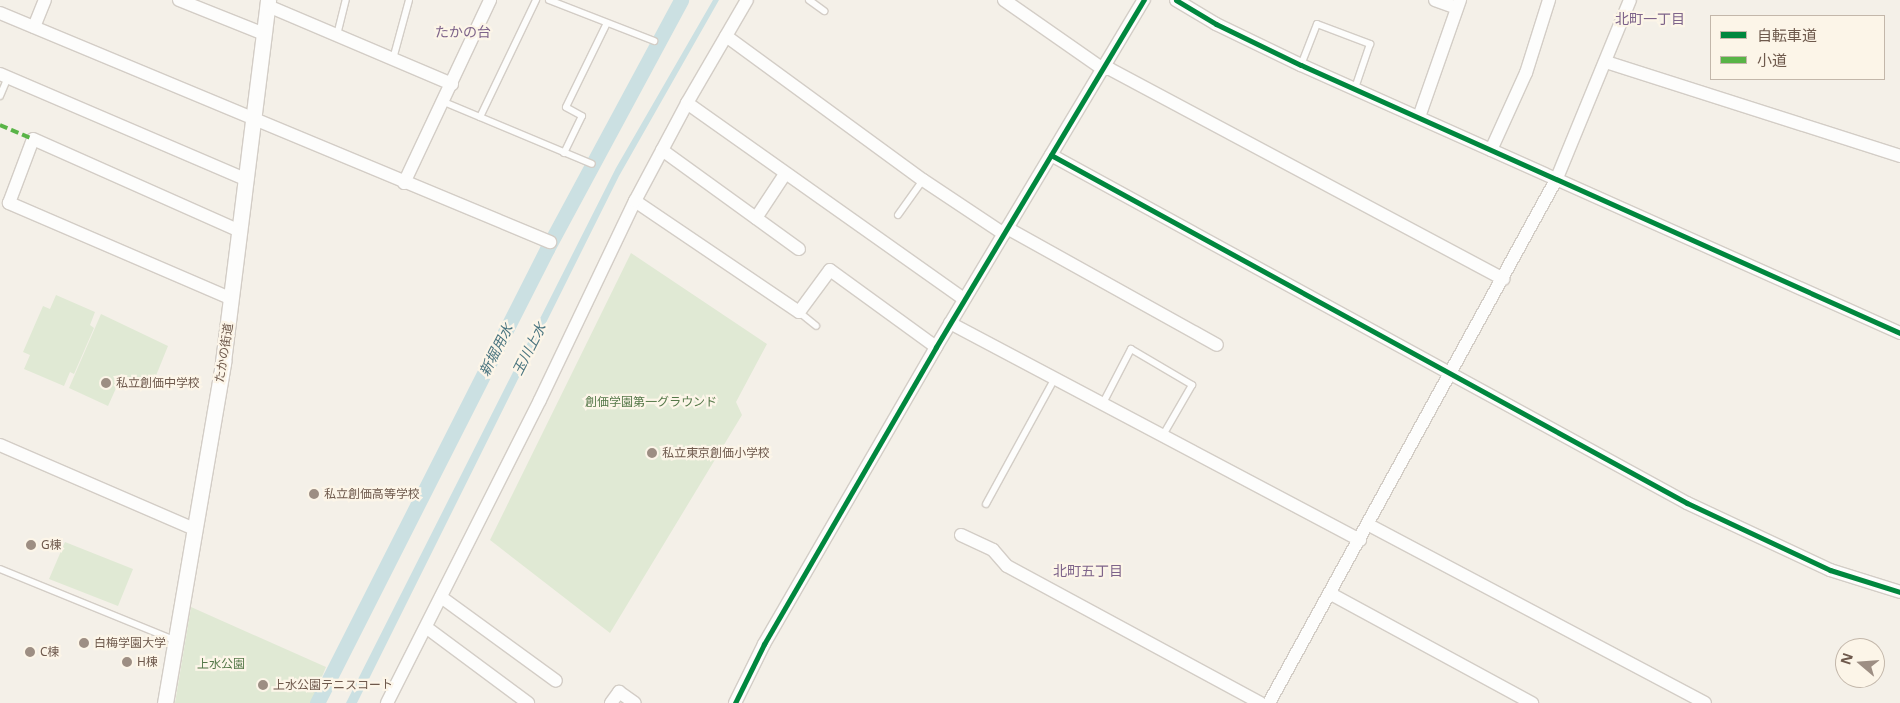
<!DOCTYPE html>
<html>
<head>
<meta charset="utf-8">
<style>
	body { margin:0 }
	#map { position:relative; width:1900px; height:703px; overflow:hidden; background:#f4f0e8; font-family:"Noto Sans","Noto Sans JP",sans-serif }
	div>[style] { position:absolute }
	.green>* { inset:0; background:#e0e9d4 }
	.water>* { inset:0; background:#cbe0e2 }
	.canal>* { height:15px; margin:-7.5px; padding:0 7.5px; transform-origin:7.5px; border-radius:7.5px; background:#cbe0e2 }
	.roads { filter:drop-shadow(1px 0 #d3cdc6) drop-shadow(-1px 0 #d3cdc6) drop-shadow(0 1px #d3cdc6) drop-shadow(0 -1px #d3cdc6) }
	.service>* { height:6px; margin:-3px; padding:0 3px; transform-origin:3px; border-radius:3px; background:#fdfdfc }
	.minor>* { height:12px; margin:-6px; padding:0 6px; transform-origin:6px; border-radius:6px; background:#fdfdfc }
	.tertiary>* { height:15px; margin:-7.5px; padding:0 7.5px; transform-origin:7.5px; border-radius:7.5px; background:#fdfdfc }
	.quiet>* { height:4px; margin-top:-2px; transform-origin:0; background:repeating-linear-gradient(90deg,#59b447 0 8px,transparent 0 12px) }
	.cycleway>* { height:5px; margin:-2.5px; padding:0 2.5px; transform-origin:2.5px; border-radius:2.5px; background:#00873e }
	.dots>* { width:14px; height:14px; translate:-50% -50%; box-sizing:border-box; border:2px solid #fcf5e8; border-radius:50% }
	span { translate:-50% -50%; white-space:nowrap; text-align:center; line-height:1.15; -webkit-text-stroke:4.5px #fcf5e8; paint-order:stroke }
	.street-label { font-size:12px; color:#6e594c }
	.poi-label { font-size:12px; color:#6e594c }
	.left { translate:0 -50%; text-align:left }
	.park-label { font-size:12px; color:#557849 }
	.neighbourhood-label { font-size:14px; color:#7e648a }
	.water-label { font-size:14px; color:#49747f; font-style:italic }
	.legend { position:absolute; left:1710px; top:15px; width:175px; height:65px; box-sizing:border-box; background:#fcf5e8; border:1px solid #c3b7aa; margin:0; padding:6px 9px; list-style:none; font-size:15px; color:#6e594c }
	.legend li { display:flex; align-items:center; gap:10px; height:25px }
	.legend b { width:25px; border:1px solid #c3b7aa }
	.north { position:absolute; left:1835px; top:638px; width:50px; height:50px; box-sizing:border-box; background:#fcf5e8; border:1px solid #c3b7aa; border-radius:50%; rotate:288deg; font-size:14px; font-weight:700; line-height:20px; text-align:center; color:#6e594c }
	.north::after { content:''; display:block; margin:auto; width:18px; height:22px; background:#9d8e83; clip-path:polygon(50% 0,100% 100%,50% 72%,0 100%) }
</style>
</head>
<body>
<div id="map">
	<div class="green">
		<div style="clip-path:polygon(631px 253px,767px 344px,736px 402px,742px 415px,610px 633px,490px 540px)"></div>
		<div style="clip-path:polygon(56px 295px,95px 312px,90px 325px,94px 328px,74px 374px,70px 372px,64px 386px,24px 369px,30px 355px,23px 352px,43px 306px,50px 309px)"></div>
		<div style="clip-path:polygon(101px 314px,168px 346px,151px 388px,122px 375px,108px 406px,69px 388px)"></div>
		<div style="clip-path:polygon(65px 542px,133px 569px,118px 606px,49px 579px)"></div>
		<div style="clip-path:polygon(191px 607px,326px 667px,311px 703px,175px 703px)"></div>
	</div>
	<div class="water">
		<div style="clip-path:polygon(713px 0,719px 0,619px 176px,357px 703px,346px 703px,616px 168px)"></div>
	</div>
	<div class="canal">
		<div style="left:317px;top:703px;width:509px;rotate:-63.13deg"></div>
		<div style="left:547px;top:249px;width:283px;rotate:-61.7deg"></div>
	</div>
	<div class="roads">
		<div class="service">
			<div style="left:549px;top:0;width:113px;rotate:21.3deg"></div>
			<div style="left:809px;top:0;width:19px;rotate:36deg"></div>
			<div style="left:337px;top:35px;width:36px;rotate:-76deg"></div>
			<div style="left:393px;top:59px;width:61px;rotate:-74.8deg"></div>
			<div style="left:1301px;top:65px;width:44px;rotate:-68.7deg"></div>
			<div style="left:1317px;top:24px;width:57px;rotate:20.7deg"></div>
			<div style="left:1370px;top:44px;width:46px;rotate:108.8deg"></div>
			<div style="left:0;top:96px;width:21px;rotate:-67deg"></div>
			<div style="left:444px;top:102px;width:160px;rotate:22.7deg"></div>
			<div style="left:480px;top:117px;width:130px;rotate:-64.4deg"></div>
			<div style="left:564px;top:153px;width:41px;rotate:-64.1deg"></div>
			<div style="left:582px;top:116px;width:18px;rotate:-151deg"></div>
			<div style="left:566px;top:107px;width:93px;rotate:-64deg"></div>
			<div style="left:898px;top:215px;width:43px;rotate:-54.5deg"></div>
			<div style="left:799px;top:312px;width:22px;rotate:39deg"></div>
			<div style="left:1103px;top:403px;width:61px;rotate:-62.6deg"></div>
			<div style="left:1131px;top:349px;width:71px;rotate:30.5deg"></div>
			<div style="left:1192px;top:385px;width:58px;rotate:120.1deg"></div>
			<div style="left:986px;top:504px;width:144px;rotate:-61.3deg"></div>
			<div style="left:0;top:569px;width:188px;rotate:22.2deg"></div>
		</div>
		<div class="minor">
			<div style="left:179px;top:0;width:92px;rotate:21.8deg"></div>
			<div style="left:1004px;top:0;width:121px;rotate:34.9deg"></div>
			<div style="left:1103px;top:69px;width:7px"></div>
			<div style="left:1110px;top:69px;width:446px;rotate:28.1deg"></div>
			<div style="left:1176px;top:0;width:47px;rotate:31deg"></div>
			<div style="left:1216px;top:24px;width:94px;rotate:25.8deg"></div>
			<div style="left:1301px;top:65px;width:656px;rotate:24.1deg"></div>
			<div style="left:1435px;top:0;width:23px;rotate:20deg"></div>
			<div style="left:268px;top:6px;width:200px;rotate:23deg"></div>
			<div style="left:0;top:13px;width:596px;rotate:22.61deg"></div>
			<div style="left:34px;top:27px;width:29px;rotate:-68deg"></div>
			<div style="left:726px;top:36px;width:244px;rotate:36.2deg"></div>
			<div style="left:923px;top:180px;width:97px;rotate:33.7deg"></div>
			<div style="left:1606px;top:62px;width:309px;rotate:17.7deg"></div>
			<div style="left:0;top:74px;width:269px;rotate:23.2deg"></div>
			<div style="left:687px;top:103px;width:339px;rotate:35.3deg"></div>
			<div style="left:1419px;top:117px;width:124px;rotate:-70.7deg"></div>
			<div style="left:662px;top:150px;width:169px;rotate:35.9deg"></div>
			<div style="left:1491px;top:150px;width:85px;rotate:-65.6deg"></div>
			<div style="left:1526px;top:73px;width:77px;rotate:-72.5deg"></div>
			<div style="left:1051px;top:155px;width:725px;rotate:28.69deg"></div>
			<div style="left:1687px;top:503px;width:158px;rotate:25.1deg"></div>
			<div style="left:1830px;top:570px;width:73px;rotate:17.4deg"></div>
			<div style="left:404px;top:183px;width:202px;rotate:-64.8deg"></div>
			<div style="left:635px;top:201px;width:198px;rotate:34.1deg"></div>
			<div style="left:799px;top:312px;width:52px;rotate:-53.6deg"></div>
			<div style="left:830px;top:270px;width:131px;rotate:36deg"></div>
			<div style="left:756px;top:218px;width:53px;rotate:-56.6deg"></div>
			<div style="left:1007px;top:228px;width:240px;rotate:29.1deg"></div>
			<div style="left:232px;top:299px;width:243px;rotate:-156.7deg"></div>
			<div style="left:9px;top:203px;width:68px;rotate:-69.4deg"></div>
			<div style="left:33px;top:139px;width:227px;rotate:24deg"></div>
			<div style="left:950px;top:323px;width:464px;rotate:27.9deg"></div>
			<div style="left:0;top:445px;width:211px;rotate:23.4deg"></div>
			<div style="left:1369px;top:525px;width:380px;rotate:27.9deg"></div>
			<div style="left:961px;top:535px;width:35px;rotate:25deg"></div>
			<div style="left:993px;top:550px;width:21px;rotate:49deg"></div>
			<div style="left:1007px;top:566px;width:288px;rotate:28.4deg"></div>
			<div style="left:1331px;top:594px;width:229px;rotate:28.5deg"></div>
			<div style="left:441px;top:597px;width:142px;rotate:36.1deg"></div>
			<div style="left:427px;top:628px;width:126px;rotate:36.6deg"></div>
			<div style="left:387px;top:703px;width:339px;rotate:-63.2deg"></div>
			<div style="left:540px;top:400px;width:221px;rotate:-64.5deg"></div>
			<div style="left:635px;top:201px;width:111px;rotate:-62deg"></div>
			<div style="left:687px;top:103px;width:119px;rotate:-59.8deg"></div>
			<div style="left:611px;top:703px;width:14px;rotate:-54deg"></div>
			<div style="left:619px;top:692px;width:19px;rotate:35deg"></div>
			<div style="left:735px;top:703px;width:66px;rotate:-63.8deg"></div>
			<div style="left:764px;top:644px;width:343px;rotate:-59.9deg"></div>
			<div style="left:936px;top:347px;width:405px;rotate:-59.1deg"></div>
			<div style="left:1269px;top:703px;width:599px;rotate:-61.25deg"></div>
			<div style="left:1557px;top:178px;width:192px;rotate:-67.7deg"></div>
		</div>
		<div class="tertiary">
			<div style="left:165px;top:703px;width:346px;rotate:-80.3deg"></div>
			<div style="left:223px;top:362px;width:365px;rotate:-82.9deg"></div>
		</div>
	</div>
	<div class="quiet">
		<div style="left:0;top:125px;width:36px;rotate:23deg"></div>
	</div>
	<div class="cycleway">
		<div style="left:1176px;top:0;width:47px;rotate:31deg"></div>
		<div style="left:1216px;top:24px;width:94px;rotate:25.8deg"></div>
		<div style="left:1301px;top:65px;width:656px;rotate:24.1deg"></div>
		<div style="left:1051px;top:155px;width:725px;rotate:28.69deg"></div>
		<div style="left:1687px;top:503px;width:158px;rotate:25.1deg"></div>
		<div style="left:1830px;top:570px;width:73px;rotate:17.4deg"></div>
		<div style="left:735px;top:703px;width:66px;rotate:-63.8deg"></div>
		<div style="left:764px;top:644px;width:343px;rotate:-59.9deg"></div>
		<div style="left:936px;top:347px;width:405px;rotate:-59.1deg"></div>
	</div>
	<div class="dots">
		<div style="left:106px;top:383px;background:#9d8e83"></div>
		<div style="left:652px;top:453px;background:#9d8e83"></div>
		<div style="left:314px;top:494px;background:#9d8e83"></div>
		<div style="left:31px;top:545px;background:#9d8e83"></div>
		<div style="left:84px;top:643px;background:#9d8e83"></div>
		<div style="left:30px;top:652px;background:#9d8e83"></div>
		<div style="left:127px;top:662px;background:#9d8e83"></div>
		<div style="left:263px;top:685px;background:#9d8e83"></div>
	</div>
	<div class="street-label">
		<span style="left:224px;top:353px;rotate:-81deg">たかの街道</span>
	</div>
	<div class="poi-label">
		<span class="left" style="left:116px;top:383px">私立創価中学校</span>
		<span class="left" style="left:662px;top:453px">私立東京創価小学校</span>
		<span class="left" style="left:324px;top:494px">私立創価高等学校</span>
		<span class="left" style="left:41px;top:545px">G棟</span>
		<span class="left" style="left:94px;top:643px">白梅学園大学</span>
		<span class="left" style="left:40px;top:652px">C棟</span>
		<span class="left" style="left:137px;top:662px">H棟</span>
		<span class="left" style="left:273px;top:685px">上水公園テニスコート</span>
	</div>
	<div class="park-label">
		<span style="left:651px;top:402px">創価学園第一グラウンド</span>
		<span style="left:221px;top:664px">上水公園</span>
	</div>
	<div class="neighbourhood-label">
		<span style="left:1650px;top:19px">北町一丁目</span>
		<span style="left:463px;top:32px">たかの台</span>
		<span style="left:1088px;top:571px">北町五丁目</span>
	</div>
	<div class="water-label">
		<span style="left:529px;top:349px;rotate:-63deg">玉川上水</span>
		<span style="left:496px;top:350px;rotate:-63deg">新堀用水</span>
	</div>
	<ul class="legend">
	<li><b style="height:6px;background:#00873e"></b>自転車道</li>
	<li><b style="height:6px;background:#59b447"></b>小道</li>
	</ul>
	<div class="north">N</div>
</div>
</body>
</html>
